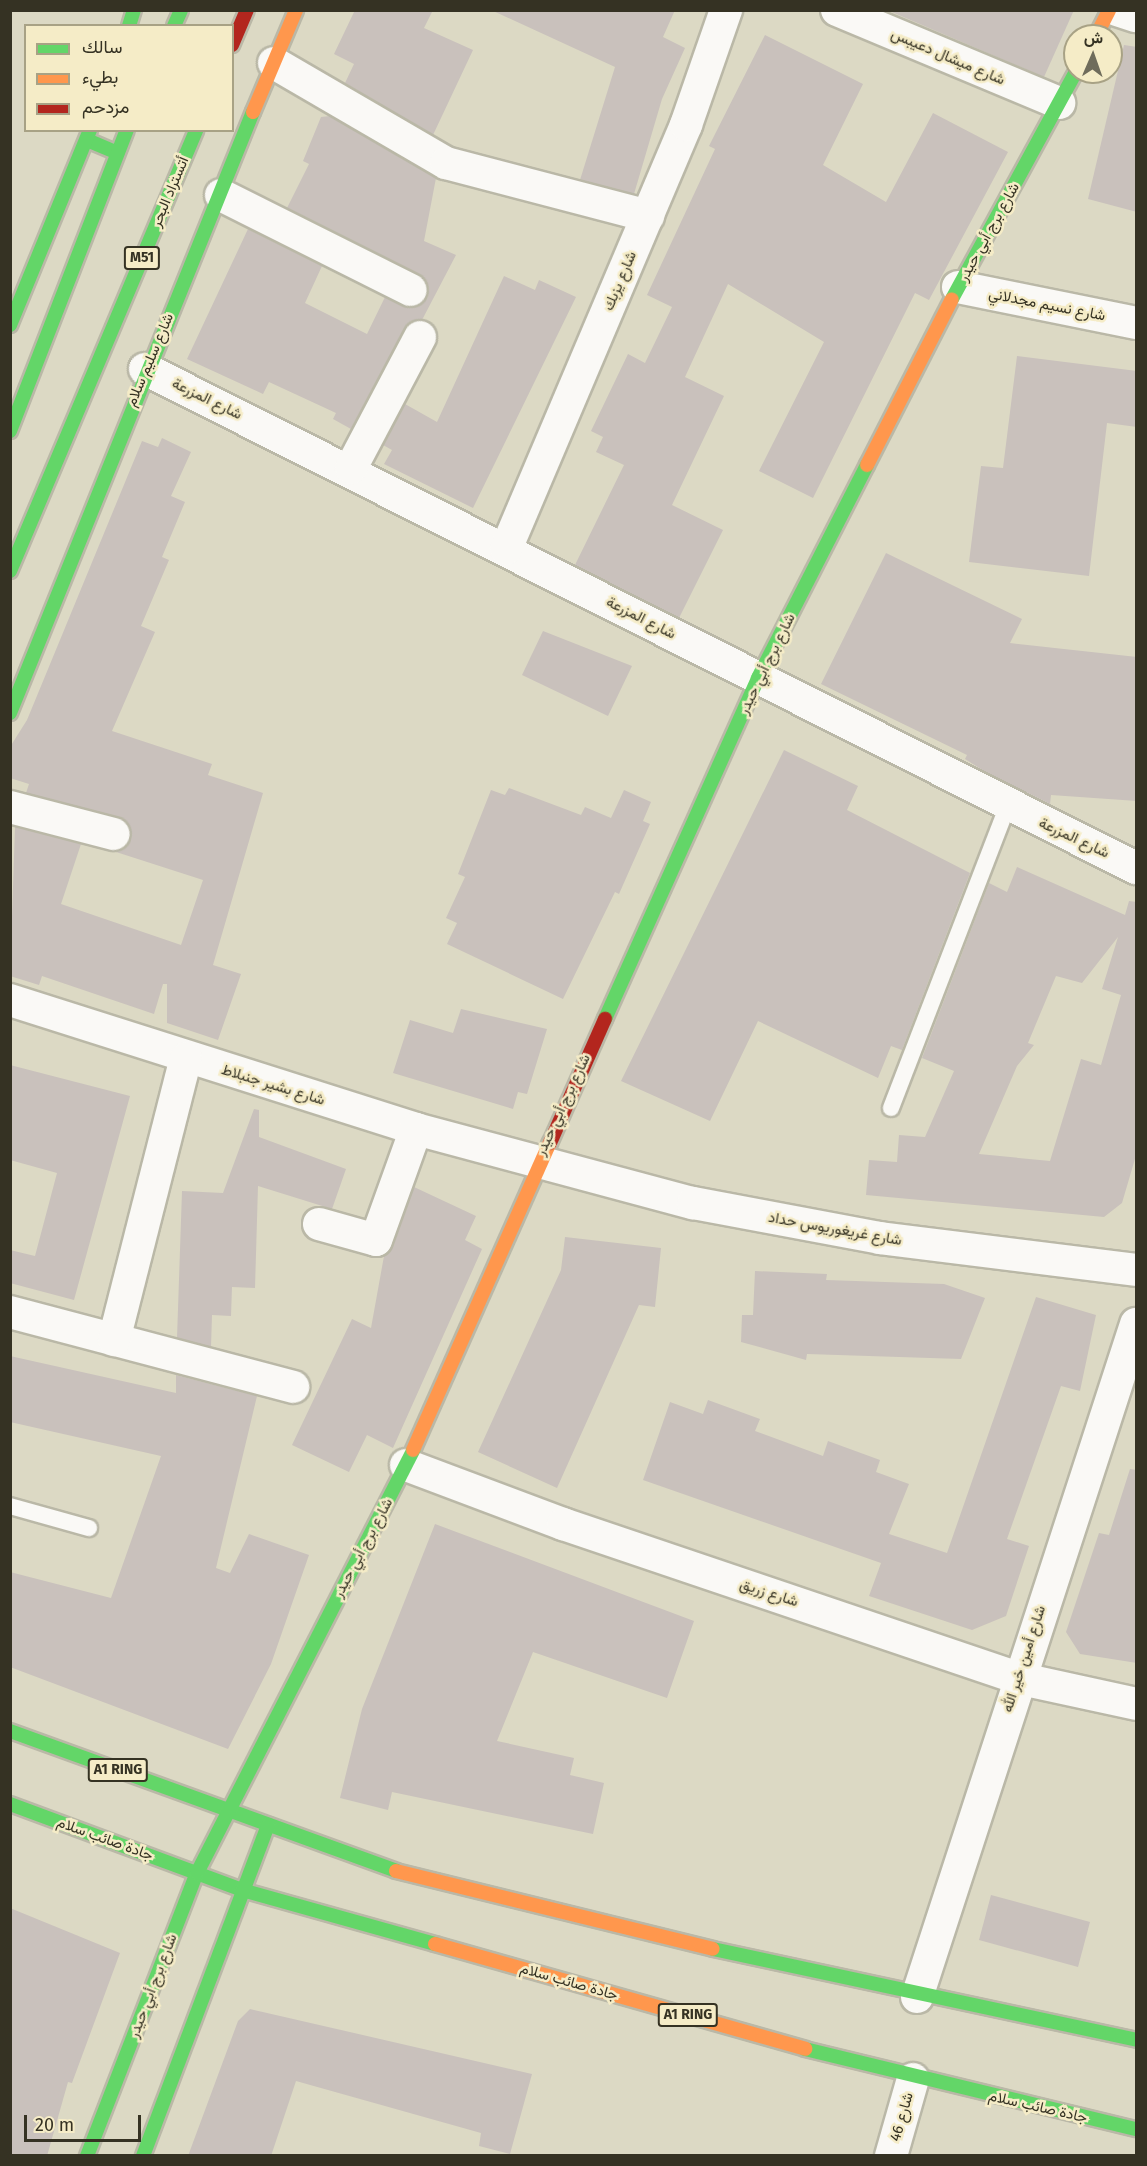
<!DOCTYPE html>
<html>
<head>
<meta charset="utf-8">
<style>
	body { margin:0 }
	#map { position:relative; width:1147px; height:2166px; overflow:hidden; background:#dcd9c4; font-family:"Fira Sans",Vazirmatn,sans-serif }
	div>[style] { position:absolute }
	.building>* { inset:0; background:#c9c1bc }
	.roads { filter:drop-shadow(2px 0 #bab8a7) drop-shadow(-2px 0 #bab8a7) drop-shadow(0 2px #bab8a7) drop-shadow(0 -2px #bab8a7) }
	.lane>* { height:16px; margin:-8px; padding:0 8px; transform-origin:8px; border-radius:8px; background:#faf9f6 }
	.street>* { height:32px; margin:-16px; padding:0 16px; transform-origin:16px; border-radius:16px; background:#faf9f6 }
	.fast>* { height:14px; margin:-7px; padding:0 7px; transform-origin:7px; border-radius:7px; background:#63d668 }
	.slow>* { height:14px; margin:-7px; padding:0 7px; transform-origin:7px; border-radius:7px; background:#ff974d }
	.jam>* { height:14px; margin:-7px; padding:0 7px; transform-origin:7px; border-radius:7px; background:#b3261e }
	span { translate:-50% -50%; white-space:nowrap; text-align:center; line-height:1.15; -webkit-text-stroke:5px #f5ecc7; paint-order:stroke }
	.shield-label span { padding:2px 4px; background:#f5ecc7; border:2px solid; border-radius:4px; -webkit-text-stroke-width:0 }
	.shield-label { font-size:14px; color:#353223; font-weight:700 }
	.street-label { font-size:15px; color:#353223 }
	.frame { position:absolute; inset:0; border:12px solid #353223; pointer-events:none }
	.legend { position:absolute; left:24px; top:24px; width:210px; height:108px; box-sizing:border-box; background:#f5ecc7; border:2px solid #a8a285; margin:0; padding:8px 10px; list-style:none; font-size:18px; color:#353223 }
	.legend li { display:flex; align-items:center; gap:12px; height:30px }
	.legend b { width:30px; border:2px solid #a8a285 }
	.north { position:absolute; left:1063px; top:24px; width:60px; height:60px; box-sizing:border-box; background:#f5ecc7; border:2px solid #a8a285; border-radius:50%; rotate:2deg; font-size:16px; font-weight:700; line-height:24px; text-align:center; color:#353223 }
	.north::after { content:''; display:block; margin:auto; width:21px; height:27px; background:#6f6c5b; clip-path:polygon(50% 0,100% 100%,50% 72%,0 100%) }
	.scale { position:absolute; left:24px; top:2115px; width:117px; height:27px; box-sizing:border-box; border:3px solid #353223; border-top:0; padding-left:8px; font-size:18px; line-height:21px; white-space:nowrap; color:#353223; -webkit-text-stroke:4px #f5ecc7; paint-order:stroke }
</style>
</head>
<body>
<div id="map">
	<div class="building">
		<div style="clip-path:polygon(355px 10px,433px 10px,424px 28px,473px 50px,433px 135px,345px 83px,354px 64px,334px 54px)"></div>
		<div style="clip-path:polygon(491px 10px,675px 10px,663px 37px,685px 48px,662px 99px,634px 194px,580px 180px,615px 67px)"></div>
		<div style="clip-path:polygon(887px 10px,1074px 10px,1044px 77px)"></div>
		<div style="clip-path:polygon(765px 35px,863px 84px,823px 165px,886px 202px,933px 113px,1008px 152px,929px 300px,915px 293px,813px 498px,759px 471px,824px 342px,728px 284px,685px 377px,724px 396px,672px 505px,723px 530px,679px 618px,575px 565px,624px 465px,596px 452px,603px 437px,591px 431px,628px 354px,645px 363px,672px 307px,647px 295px,715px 149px,709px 146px)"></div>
		<div style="clip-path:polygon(1124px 45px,1137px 47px,1137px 212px,1088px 199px)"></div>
		<div style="clip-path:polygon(330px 116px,436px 178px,424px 241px,456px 255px,422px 320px,404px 329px,351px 429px,333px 419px,336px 413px,269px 382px,263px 394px,187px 359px,248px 229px,322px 266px,305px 303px,367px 334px,385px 297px,411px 308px,427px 299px,429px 288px,419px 274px,287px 208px,309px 164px,303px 161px,321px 117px)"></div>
		<div style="clip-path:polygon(504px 276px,535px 290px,539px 280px,576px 297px,473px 508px,384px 464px,392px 450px,383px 445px,405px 404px,437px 422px)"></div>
		<div style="clip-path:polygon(1017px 356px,1137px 371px,1137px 427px,1107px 423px,1089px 576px,969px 562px,981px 466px,1003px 468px)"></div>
		<div style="clip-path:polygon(162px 438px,191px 452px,171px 496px,185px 502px,162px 557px,169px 560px,141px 626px,155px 632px,112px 731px,212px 764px,208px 775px,263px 793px,213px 965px,241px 974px,218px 1040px,167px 1023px,167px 984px,163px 984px,154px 1014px,42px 976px,39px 985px,10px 976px,15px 827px,81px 844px,61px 904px,181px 945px,203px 880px,113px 851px,126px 847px,131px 838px,131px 829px,119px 817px,26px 793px,29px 784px,10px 778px,10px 747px,27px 720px,142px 441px,158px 447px)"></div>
		<div style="clip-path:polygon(886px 553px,1022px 619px,1010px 643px,1137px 657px,1137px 801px,1051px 795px,1050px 804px,984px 771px,965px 759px,967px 755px,821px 684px)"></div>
		<div style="clip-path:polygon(543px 631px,632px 666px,608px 716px,522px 675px)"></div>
		<div style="clip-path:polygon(784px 750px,858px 786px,847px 810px,970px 873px,902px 1050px,891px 1046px,878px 1078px,758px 1021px,710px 1121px,621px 1081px)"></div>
		<div style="clip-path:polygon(509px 788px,581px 815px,585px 807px,611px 818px,624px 790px,651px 802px,643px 821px,650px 824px,619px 894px,615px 892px,563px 999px,447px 944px,457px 923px,446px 918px,465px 877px,458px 874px,491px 790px,505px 795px)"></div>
		<div style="clip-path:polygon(evenodd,1017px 867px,1125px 915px,1129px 901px,1137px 902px,1137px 1152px,1122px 1203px,1104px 1217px,866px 1195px,869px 1160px,897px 1162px,899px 1135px,925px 1137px,954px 1071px,922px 1058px,989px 883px,1007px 892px,1017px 867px,1118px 937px,1102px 989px,1121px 995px,1101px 1065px,1081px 1059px,1050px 1161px,979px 1154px,1017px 1066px,1034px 1045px,1028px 1043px,1056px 976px,1082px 983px,1118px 937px)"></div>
		<div style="clip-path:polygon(461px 1009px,547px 1029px,527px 1094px,518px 1092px,513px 1109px,393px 1073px,410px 1020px,453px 1033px)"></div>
		<div style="clip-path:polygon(10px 1065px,130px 1096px,74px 1300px,10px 1283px,10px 1250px,35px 1256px,57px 1173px,10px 1160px)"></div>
		<div style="clip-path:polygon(254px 1109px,259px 1110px,259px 1137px,346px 1169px,332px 1209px,258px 1186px,255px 1288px,232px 1287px,231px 1316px,212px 1315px,211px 1347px,177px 1338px,182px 1191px,223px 1193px)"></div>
		<div style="clip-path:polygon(414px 1187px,476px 1216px,465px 1240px,482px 1249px,393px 1448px,367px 1435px,349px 1472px,292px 1445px,352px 1319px,371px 1328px,384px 1256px,393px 1246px)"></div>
		<div style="clip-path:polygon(565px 1237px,661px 1248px,655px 1307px,639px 1305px,557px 1488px,478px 1452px,561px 1270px)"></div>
		<div style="clip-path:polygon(755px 1271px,827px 1274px,826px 1280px,944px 1284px,985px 1298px,961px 1359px,807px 1354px,806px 1360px,741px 1342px,742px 1315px,753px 1315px)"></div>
		<div style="clip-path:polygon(1036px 1297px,1096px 1315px,1080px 1391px,1061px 1386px,1007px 1539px,1029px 1546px,1006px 1616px,972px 1630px,869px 1596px,881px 1563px,643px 1480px,670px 1402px,703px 1414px,708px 1400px,760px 1419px,755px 1431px,823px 1456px,828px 1441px,880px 1460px,876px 1472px,909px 1484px,889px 1534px,947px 1553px)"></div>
		<div style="clip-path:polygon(10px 1356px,176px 1393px,176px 1375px,257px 1396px,216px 1568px,230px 1573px,249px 1534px,309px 1555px,271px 1664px,228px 1749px,10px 1667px,10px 1572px,111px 1598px,161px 1456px,10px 1422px)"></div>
		<div style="clip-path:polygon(1130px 1469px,1137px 1470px,1137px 1663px,1080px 1654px,1066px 1632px,1099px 1533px,1109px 1535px)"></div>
		<div style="clip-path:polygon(435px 1524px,694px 1621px,667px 1698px,533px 1652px,497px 1741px,574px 1758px,570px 1775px,604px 1783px,593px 1834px,392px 1792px,388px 1810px,340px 1798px,362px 1709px)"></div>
		<div style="clip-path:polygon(991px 1895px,1090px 1922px,1078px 1967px,979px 1940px)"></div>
		<div style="clip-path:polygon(10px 1908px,120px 1953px,72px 2083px,68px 2082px,47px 2156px,10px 2156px)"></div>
		<div style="clip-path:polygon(250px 2009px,532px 2074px,510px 2154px,479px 2146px,481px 2133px,296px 2081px,271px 2156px,188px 2156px,238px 2021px)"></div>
	</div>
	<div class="roads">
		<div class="lane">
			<div style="left:891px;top:1108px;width:323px;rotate:-68.9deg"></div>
			<div style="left:10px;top:1506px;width:82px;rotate:15.6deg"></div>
		</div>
		<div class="street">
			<div style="left:837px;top:10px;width:241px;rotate:22.7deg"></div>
			<div style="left:1117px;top:10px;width:20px;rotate:18deg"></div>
			<div style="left:274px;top:63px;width:199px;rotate:30.2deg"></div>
			<div style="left:446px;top:163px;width:209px;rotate:14.7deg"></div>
			<div style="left:221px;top:195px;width:212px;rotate:26.6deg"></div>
			<div style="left:958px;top:287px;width:182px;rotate:11.4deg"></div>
			<div style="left:145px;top:369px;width:1110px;rotate:26.73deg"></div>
			<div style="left:351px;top:468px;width:148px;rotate:-62.2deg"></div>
			<div style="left:506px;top:549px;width:461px;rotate:-67deg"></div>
			<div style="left:686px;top:125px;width:122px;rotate:-70.8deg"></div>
			<div style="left:10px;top:807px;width:107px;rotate:14.6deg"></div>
			<div style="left:10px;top:1000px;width:426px;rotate:17.6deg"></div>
			<div style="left:416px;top:1129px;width:287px;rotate:15deg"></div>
			<div style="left:693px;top:1203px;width:190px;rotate:10.6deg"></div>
			<div style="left:880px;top:1238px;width:258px;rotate:7.1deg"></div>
			<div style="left:319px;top:1224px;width:59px;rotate:15.7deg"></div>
			<div style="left:376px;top:1240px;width:118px;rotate:-70.2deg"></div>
			<div style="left:10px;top:1312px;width:293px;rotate:14.8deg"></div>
			<div style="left:114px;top:1340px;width:291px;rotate:-75.7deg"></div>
			<div style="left:406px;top:1465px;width:168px;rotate:20.6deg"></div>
			<div style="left:563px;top:1524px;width:479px;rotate:18.7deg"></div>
			<div style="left:1017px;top:1678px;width:122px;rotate:12.3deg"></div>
			<div style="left:917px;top:1997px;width:708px;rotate:-71.97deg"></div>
			<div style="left:891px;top:2156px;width:80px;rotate:-74.1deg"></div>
		</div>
		<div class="fast">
			<div style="left:129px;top:26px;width:17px;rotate:-73deg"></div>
			<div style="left:174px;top:26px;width:17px;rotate:-66deg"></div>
			<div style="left:87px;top:140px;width:33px;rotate:23deg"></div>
			<div style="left:952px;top:299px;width:259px;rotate:-61.4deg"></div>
			<div style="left:10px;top:325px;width:211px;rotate:-67.7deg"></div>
			<div style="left:10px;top:431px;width:323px;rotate:-68.8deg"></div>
			<div style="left:10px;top:571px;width:479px;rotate:-67.1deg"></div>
			<div style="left:10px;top:713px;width:648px;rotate:-67.99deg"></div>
			<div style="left:605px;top:1019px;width:374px;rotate:-65.8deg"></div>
			<div style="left:758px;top:678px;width:239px;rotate:-62.9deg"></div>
			<div style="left:10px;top:1731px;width:411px;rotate:19.9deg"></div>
			<div style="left:10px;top:1804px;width:247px;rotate:20.3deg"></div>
			<div style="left:242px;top:1890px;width:200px;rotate:15.6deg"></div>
			<div style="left:713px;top:1949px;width:433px;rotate:12.1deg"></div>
			<div style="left:805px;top:2049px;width:341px;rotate:13.6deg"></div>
			<div style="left:87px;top:2156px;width:304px;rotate:-68.8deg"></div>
			<div style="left:197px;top:1873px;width:475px;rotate:-62.9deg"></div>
			<div style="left:143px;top:2156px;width:354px;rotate:-69.3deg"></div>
		</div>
		<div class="slow">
			<div style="left:1096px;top:36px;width:29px;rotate:-63deg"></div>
			<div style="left:253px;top:112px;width:111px;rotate:-67.1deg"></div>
			<div style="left:867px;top:465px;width:186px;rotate:-62.9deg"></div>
			<div style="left:413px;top:1450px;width:336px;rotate:-66deg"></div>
			<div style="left:396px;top:1871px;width:326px;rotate:13.8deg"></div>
			<div style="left:435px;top:1944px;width:385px;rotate:15.8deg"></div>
		</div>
		<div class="jam">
			<div style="left:232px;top:45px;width:38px;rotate:-67deg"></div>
			<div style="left:550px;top:1143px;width:136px;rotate:-66.1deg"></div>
		</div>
	</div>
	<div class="shield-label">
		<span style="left:142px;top:258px">M51</span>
		<span style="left:118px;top:1770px">A1 RING</span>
		<span style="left:688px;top:2015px">A1 RING</span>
	</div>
	<div class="street-label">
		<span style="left:948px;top:57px;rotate:23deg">شارع ميشال دعيبس</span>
		<span style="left:170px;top:192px;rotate:-67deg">أتستراد البحر</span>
		<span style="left:989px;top:232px;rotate:-61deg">شارع برج أبي حيدر</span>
		<span style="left:620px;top:281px;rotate:-67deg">شارع يزبك</span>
		<span style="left:1047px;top:305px;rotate:11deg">شارع نسيم مجدلاني</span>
		<span style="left:150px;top:360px;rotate:-67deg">شارع سليم سلام</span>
		<span style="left:207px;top:399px;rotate:26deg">شارع المزرعة</span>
		<span style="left:641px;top:618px;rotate:27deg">شارع المزرعة</span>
		<span style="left:767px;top:664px;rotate:-64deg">شارع برج أبي حيدر</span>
		<span style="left:1074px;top:838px;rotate:25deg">شارع المزرعة</span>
		<span style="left:273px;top:1085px;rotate:17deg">شارع بشير جنبلاط</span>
		<span style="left:563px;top:1105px;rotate:-65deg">شارع برج أبي حيدر</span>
		<span style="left:835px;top:1229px;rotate:10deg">شارع غريغوريوس حداد</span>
		<span style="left:363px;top:1548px;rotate:-62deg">شارع برج أبي حيدر</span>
		<span style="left:769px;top:1593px;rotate:18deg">شارع زريق</span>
		<span style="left:1024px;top:1659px;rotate:-72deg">شارع أمين خير الله</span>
		<span style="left:105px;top:1839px;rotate:20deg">جادة صائب سلام</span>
		<span style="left:569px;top:1982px;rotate:16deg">جادة صائب سلام</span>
		<span style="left:153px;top:1986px;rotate:-69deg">شارع برج أبي حيدر</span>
		<span style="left:1038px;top:2107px;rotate:13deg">جادة صائب سلام</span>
		<span style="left:902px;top:2117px;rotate:-74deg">شارع 46</span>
	</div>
	<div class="frame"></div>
	<ul class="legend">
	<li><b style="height:8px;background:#63d668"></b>سالك</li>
	<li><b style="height:8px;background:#ff974d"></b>بطيء</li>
	<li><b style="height:8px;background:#b3261e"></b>مزدحم</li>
	</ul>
	<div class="north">ش</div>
	<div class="scale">20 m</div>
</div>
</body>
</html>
